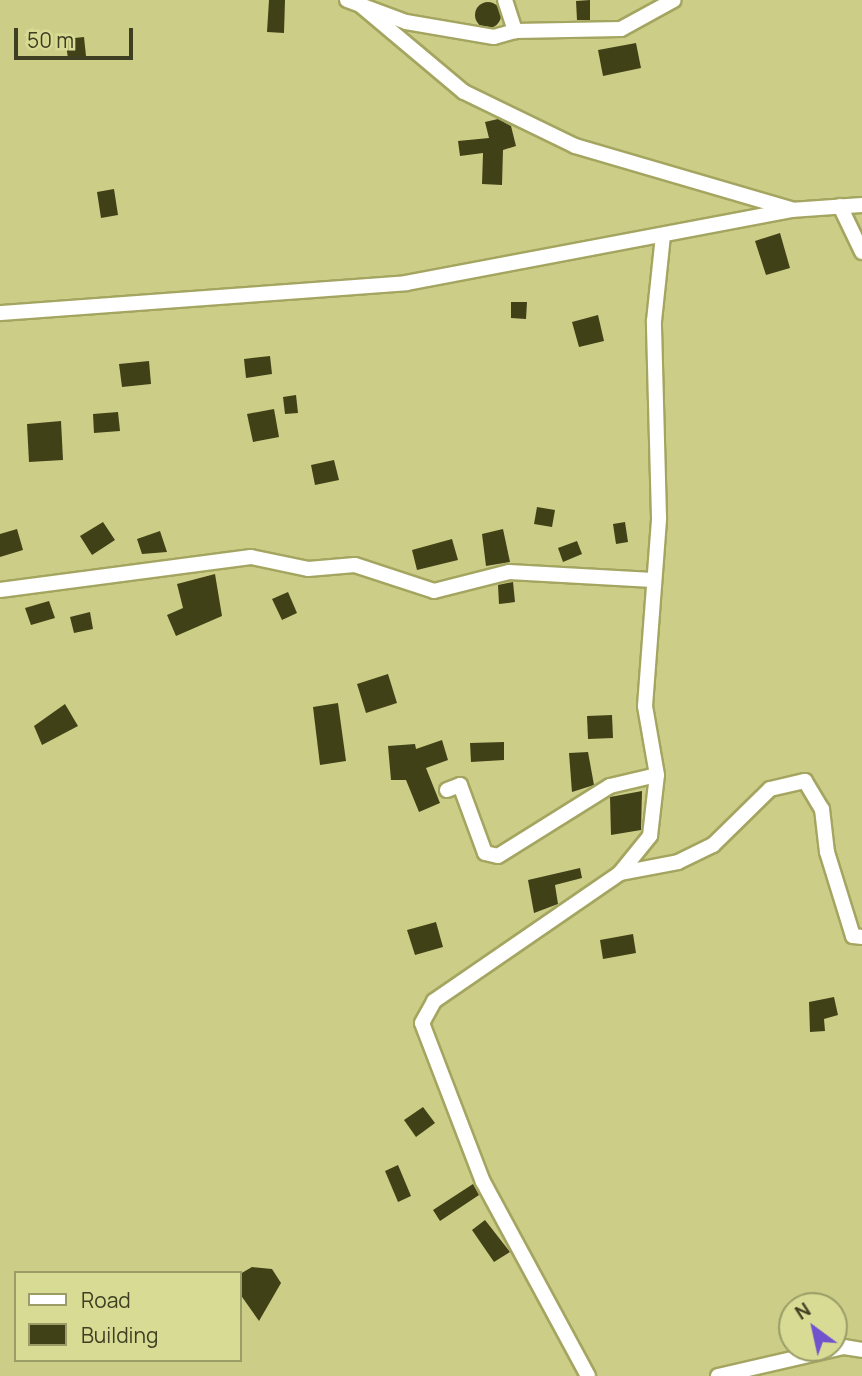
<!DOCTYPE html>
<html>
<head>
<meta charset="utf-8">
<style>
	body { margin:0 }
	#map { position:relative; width:862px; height:1376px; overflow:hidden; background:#ccce88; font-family:Manrope,sans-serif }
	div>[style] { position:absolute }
	.building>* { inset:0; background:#414118 }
	.round { border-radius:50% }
	.roads { filter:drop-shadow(2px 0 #a4a560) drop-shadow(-2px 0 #a4a560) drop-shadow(0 2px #a4a560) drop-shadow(0 -2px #a4a560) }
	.street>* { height:14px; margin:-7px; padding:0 7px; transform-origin:7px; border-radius:7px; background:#fff }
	span { translate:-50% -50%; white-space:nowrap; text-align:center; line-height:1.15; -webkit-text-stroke:7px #d8db94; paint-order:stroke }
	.legend { position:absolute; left:14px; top:1271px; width:228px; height:91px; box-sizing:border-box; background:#d8db94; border:2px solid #9a9d66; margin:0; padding:9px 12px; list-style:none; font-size:21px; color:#3e3f22 }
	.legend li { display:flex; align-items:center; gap:14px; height:35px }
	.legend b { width:35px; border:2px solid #9a9d66 }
	.north { position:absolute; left:778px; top:1292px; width:70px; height:70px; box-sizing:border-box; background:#d8db94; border:2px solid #9a9d66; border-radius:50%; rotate:327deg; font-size:19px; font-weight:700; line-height:28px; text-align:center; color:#3e3f22 }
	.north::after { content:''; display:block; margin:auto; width:24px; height:32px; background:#6f52cc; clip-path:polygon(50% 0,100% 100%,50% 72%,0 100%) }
	.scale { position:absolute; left:14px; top:28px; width:119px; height:32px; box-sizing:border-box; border:4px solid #3e3f22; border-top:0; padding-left:9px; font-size:21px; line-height:24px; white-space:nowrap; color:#3e3f22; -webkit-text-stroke:5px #d8db94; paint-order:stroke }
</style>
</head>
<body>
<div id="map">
	<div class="building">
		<div style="clip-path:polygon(269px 0,285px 0,284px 33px,267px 32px)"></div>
		<div style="clip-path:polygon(590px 0,590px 20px,577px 20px,576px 1px)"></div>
		<div class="round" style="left:475px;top:2px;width:26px;height:26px"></div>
		<div style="clip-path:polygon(84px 37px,86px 56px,68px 58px,65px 39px)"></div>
		<div style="clip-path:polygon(636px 43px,641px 68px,603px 76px,598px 50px)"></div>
		<div style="clip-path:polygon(498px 119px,511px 126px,516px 146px,503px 150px,502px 185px,482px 184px,483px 153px,460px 156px,458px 141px,489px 138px,485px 122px)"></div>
		<div style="clip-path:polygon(114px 189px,118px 215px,101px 218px,97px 192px)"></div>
		<div style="clip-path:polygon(780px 233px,790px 268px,766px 275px,755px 241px)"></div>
		<div style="clip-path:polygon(511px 302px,527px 302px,526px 319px,511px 318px)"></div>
		<div style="clip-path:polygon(598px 315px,604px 341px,579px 347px,572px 322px)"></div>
		<div style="clip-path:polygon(270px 356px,272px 374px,246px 378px,244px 359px)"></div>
		<div style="clip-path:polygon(149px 361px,151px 384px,122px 387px,119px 364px)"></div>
		<div style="clip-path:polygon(296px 395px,298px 413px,285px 414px,283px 397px)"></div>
		<div style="clip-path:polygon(274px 409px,279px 437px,253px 442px,247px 414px)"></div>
		<div style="clip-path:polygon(118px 412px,120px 431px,94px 433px,93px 414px)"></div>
		<div style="clip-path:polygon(61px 421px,63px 460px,29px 462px,27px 424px)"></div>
		<div style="clip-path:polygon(334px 460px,339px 480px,315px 485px,311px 465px)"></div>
		<div style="clip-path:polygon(537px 507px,555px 510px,552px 527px,534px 524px)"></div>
		<div style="clip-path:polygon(103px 522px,115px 540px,92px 555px,80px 536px)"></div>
		<div style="clip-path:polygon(625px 522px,628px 542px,616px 544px,613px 524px)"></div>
		<div style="clip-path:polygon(17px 529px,23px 550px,0 557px,0 534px)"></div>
		<div style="clip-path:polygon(503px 529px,510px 562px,486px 566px,482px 534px)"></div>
		<div style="clip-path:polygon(160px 531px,167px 552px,142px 554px,137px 539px)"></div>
		<div style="clip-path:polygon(452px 539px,458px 560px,417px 570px,412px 550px)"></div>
		<div style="clip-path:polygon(577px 541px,582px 554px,563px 562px,558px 548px)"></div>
		<div style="clip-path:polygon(215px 574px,222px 616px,176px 636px,167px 615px,183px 608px,177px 584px)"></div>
		<div style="clip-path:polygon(513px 582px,515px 602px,499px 604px,498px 585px)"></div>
		<div style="clip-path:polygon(288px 592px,297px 613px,282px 620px,272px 599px)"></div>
		<div style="clip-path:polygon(49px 601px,55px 618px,31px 625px,25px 608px)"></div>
		<div style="clip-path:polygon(90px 612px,93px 629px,74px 633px,70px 617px)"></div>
		<div style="clip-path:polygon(388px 674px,397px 703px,366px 713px,357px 684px)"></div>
		<div style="clip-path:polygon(338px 703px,346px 761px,320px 765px,313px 707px)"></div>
		<div style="clip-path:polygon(65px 704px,78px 726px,42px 745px,34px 726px)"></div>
		<div style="clip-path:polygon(612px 715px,613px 738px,588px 739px,587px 716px)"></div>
		<div style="clip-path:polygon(442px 740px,448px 760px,426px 768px,440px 803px,419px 812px,406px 780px,391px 780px,388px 746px,415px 744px,416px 749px)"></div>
		<div style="clip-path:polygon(504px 742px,504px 760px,471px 762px,470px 743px)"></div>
		<div style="clip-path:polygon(588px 752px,594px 785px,572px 792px,569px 753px)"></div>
		<div style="clip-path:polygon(642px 791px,641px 830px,611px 835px,610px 797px)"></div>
		<div style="clip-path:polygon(580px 868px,582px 878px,555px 885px,558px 904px,534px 913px,528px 880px)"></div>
		<div style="clip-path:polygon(436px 922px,443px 947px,415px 955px,407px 930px)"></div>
		<div style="clip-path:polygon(633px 934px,636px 953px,603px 959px,600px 940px)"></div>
		<div style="clip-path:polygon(834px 997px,838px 1015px,824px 1019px,825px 1031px,810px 1032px,809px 1002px)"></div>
		<div style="clip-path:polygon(423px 1107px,435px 1123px,416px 1137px,404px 1120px)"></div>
		<div style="clip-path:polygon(398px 1165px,411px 1196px,398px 1202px,385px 1171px)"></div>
		<div style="clip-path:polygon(473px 1184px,479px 1195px,440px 1221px,433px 1210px)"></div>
		<div style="clip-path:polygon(485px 1220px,510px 1252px,494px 1262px,472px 1230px)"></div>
		<div style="clip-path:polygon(252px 1267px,272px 1269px,281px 1283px,259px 1321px,240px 1294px,240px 1274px)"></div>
	</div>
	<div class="roads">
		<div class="street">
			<div style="left:347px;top:0;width:63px;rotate:20.4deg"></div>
			<div style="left:406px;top:22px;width:89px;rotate:9.7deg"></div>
			<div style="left:494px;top:37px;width:22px;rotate:-16deg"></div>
			<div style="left:515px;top:31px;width:106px;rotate:-1.1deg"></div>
			<div style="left:621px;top:29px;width:60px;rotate:-28.7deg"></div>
			<div style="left:505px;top:0;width:33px;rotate:72deg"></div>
			<div style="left:359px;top:4px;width:137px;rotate:40deg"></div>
			<div style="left:464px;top:92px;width:123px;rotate:25.9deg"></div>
			<div style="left:575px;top:146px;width:224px;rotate:16.3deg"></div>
			<div style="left:840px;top:206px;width:51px;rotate:64.4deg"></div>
			<div style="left:0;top:313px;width:407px;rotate:-4.2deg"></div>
			<div style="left:406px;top:283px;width:392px;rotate:-10.7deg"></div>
			<div style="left:791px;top:210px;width:71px;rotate:-4deg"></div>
			<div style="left:0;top:590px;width:253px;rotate:-7.5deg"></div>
			<div style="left:251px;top:557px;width:58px;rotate:11.9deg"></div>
			<div style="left:308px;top:569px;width:47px;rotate:-4.9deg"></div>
			<div style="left:355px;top:565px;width:83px;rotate:18.2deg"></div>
			<div style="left:434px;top:591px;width:77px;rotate:-14.2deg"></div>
			<div style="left:509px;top:572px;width:144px;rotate:3.2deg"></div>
			<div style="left:447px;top:790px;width:14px;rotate:-21deg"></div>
			<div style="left:460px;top:785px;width:72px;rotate:69.8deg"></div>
			<div style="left:485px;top:853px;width:13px;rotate:13deg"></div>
			<div style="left:498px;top:856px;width:132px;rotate:-32deg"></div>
			<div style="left:610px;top:786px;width:48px;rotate:-13.2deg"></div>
			<div style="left:621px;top:873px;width:58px;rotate:-10.9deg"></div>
			<div style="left:678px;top:862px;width:39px;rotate:-26deg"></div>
			<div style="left:713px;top:845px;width:80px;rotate:-44.5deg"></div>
			<div style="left:770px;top:789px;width:36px;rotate:-13deg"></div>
			<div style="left:805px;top:781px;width:33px;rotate:59deg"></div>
			<div style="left:822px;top:809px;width:43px;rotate:83.4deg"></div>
			<div style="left:827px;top:852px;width:88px;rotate:72.8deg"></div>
			<div style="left:853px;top:936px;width:9px;rotate:6deg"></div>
			<div style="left:588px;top:1376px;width:221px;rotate:-118.4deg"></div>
			<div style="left:483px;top:1182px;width:170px;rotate:-111deg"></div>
			<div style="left:422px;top:1023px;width:25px;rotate:-61deg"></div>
			<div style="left:434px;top:1001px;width:226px;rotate:-34.5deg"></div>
			<div style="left:620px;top:873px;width:48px;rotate:-51deg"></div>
			<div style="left:650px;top:836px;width:61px;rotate:-83.5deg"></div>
			<div style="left:657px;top:775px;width:70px;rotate:-99.9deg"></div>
			<div style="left:645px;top:706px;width:189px;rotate:-85.7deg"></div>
			<div style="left:659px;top:518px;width:197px;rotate:-91.5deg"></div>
			<div style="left:654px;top:321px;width:85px;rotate:-84deg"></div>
			<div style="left:718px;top:1376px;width:129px;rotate:-13deg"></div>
			<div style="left:844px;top:1347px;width:18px;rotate:9deg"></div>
		</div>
	</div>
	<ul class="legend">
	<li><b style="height:9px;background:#fff"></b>Road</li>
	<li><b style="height:19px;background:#414118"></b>Building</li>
	</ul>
	<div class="north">N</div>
	<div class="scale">50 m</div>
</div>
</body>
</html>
